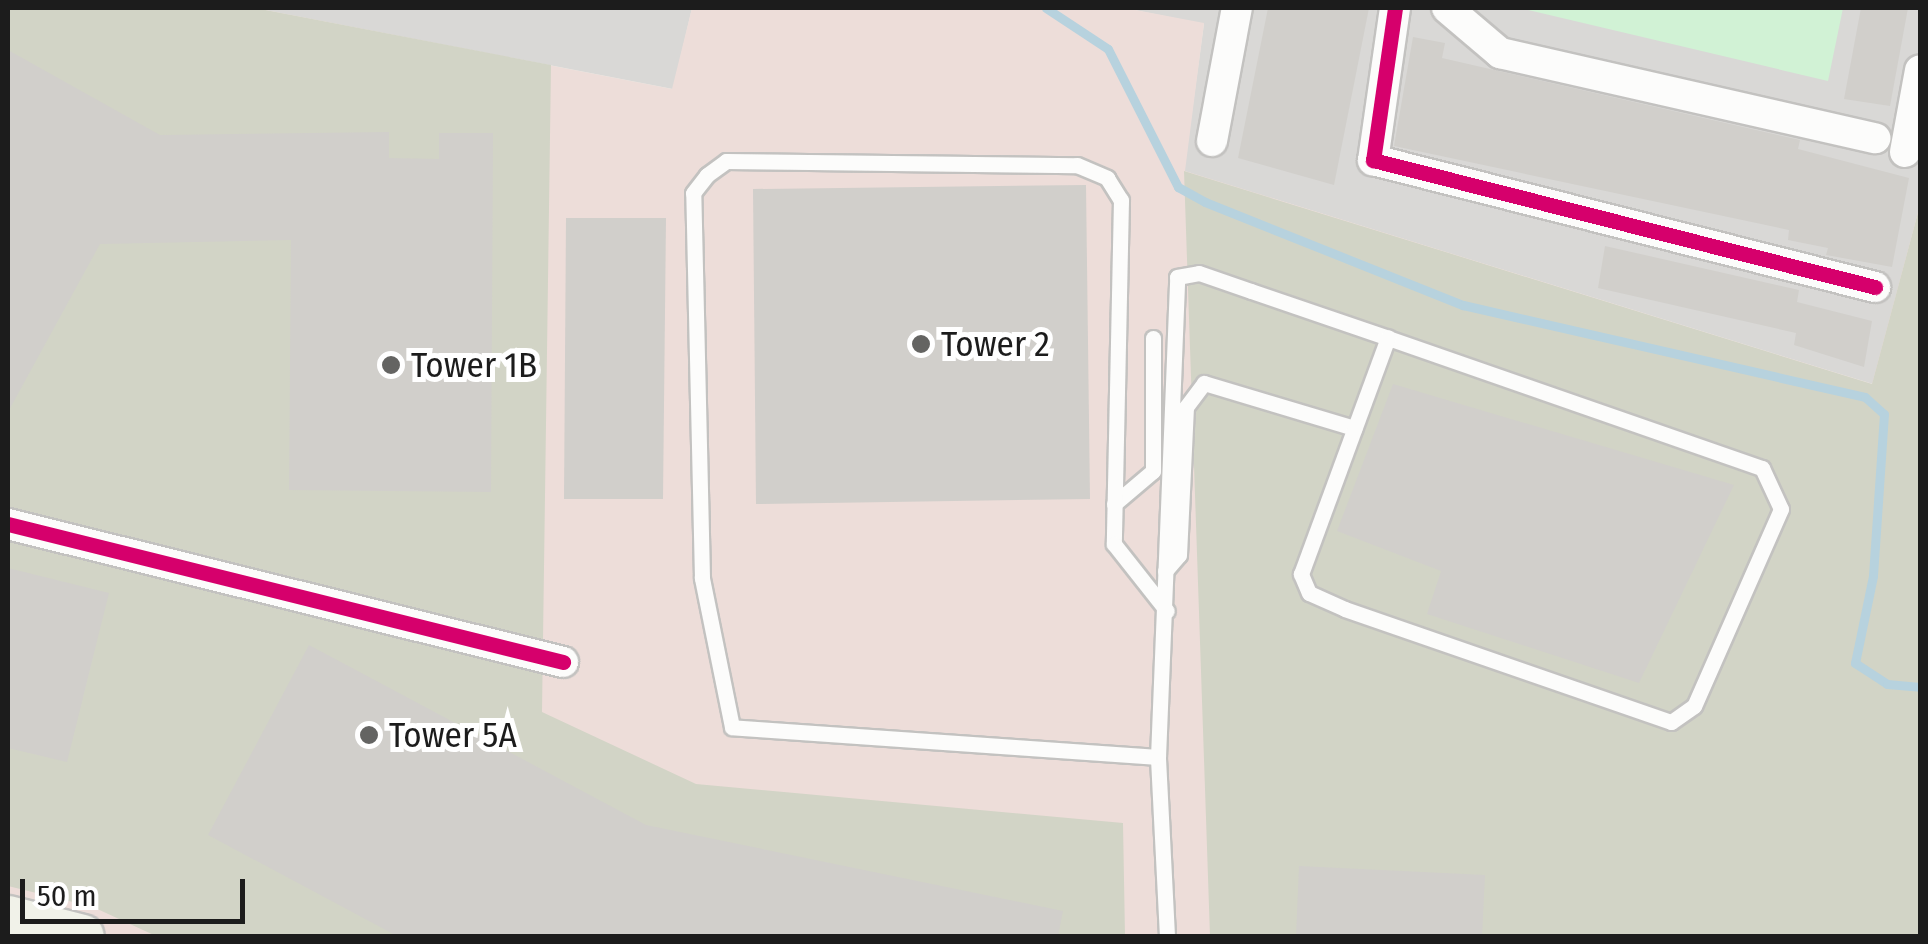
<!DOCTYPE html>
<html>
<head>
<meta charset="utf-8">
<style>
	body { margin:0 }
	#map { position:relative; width:1928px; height:944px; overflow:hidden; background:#eae9e4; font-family:"Fira Sans Condensed",sans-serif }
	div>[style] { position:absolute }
	.residential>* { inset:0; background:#d9d8d6 }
	.commercial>* { inset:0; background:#edddd9 }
	.construction>* { inset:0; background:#d2d4c6 }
	.park>* { inset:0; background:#d1f2d5 }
	.stream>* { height:9px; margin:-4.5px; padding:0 4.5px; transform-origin:4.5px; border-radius:4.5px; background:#b7d2de }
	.building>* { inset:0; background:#d1cfcb }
	.roads { filter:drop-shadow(2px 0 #c3c2c0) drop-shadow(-2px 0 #c3c2c0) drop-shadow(0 2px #c3c2c0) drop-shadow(0 -2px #c3c2c0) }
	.lane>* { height:15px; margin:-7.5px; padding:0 7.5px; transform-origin:7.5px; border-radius:7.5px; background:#fcfcfb }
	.street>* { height:30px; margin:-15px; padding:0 15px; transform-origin:15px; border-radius:15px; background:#fcfcfb }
	.secondary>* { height:42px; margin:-21px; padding:0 21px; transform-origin:21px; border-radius:21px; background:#f1f2e9 }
	.cycleway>* { height:15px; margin:-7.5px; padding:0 7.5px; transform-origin:7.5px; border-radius:7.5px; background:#d6006c }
	.dots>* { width:28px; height:28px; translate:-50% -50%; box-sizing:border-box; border:5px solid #fff; border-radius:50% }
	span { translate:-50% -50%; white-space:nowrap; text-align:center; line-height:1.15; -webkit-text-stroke:10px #fff; paint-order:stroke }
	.poi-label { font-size:35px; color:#1c1c1c }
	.left { translate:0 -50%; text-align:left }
	.frame { position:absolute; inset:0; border:10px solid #1c1c1c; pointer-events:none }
	.scale { position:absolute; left:20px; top:879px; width:225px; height:45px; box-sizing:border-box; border:5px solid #1c1c1c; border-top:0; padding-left:12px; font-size:30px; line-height:35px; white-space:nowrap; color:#1c1c1c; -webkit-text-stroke:8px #fff; paint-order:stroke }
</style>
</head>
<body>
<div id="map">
	<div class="residential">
		<div style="clip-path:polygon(255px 8px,692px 8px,673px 89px)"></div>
		<div style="clip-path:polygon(1125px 8px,1920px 8px,1920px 205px,1873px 384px,1184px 171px,1204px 24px)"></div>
	</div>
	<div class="commercial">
		<div style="clip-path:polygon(8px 8px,255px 8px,672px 89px,692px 8px,1125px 8px,1204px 23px,1185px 171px,1872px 384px,1920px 205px,1920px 936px,8px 936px)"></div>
	</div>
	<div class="construction">
		<div style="clip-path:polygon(8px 8px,255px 8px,551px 65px,542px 712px,696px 784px,1123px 823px,1125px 936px,156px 936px,93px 907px,8px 886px)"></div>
		<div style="clip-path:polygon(1184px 171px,1872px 384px,1920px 205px,1920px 936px,1210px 936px)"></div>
	</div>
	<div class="park">
		<div style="clip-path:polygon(1520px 8px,1843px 8px,1828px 81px)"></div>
	</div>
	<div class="stream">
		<div style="left:1046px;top:8px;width:74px;rotate:33.5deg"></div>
		<div style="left:1108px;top:49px;width:155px;rotate:63.1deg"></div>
		<div style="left:1178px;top:187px;width:31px;rotate:29deg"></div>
		<div style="left:1205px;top:202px;width:278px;rotate:21.8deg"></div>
		<div style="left:1463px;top:305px;width:412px;rotate:12.9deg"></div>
		<div style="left:1865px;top:397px;width:25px;rotate:42deg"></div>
		<div style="left:1884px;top:414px;width:162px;rotate:93.9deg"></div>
		<div style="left:1873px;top:576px;width:89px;rotate:101.7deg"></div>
		<div style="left:1855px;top:663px;width:38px;rotate:33deg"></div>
		<div style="left:1887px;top:684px;width:33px;rotate:5deg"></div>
	</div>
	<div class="building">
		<div style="clip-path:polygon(1268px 8px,1369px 8px,1334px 185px,1238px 158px)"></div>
		<div style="clip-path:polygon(1861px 8px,1908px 8px,1890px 106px,1844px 99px)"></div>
		<div style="clip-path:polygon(1413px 37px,1445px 43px,1442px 58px,1800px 140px,1798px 149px,1909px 178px,1892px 267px,1826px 255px,1828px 248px,1788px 240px,1789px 230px,1394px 146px)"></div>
		<div style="clip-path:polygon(8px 50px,160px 135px,389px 132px,389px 158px,439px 159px,439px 133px,493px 133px,491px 492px,289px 490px,291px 240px,100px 244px,8px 412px)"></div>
		<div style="clip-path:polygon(1086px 185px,1090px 499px,756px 504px,753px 189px)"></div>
		<div style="clip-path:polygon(566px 218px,666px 218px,663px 499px,564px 499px)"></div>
		<div style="clip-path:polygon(1605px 246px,1799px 290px,1797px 302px,1872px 321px,1864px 367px,1794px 345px,1796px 333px,1598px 288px)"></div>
		<div style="clip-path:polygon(1393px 384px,1734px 485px,1639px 683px,1427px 614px,1441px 571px,1337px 531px)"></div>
		<div style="clip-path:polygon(8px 568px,109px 593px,67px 762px,8px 748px)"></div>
		<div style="clip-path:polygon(309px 645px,646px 825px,1063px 911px,1058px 936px,397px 936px,208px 835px)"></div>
		<div style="clip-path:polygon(1299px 866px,1485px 875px,1482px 936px,1296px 936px)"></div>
	</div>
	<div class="roads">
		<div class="lane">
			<div style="left:1114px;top:504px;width:51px;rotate:-40.2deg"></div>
			<div style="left:1153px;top:471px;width:133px;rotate:-90deg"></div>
			<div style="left:1165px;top:571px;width:21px;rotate:-49deg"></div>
			<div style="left:1179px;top:555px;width:148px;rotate:-87.3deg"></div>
			<div style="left:1186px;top:407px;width:30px;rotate:-53deg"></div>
			<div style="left:1204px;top:383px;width:157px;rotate:16.7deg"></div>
			<div style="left:1158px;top:757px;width:427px;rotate:-176deg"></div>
			<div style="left:732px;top:727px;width:152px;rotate:-101.4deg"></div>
			<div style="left:702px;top:578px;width:385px;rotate:-91.3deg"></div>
			<div style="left:693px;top:193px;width:23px;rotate:-52deg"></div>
			<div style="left:707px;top:175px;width:24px;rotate:-36deg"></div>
			<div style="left:726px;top:161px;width:351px;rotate:0.7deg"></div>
			<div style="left:1077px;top:165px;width:33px;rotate:23deg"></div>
			<div style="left:1107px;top:178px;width:26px;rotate:58deg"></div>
			<div style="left:1121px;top:200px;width:344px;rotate:91.2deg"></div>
			<div style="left:1114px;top:544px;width:85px;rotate:51.7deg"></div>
			<div style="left:1167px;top:936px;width:179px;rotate:-92.9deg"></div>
			<div style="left:1158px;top:757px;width:480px;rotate:-87.7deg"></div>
			<div style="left:1177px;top:277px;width:22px;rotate:-10deg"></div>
			<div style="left:1199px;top:273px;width:55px;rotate:19.1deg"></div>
			<div style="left:1251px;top:291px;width:145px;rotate:18.9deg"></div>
			<div style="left:1388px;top:338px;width:396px;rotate:19.2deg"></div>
			<div style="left:1762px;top:468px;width:45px;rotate:65.1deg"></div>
			<div style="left:1781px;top:509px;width:215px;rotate:113.8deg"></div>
			<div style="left:1694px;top:706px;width:28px;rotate:145deg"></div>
			<div style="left:1671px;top:722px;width:345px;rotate:-160.9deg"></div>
			<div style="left:1345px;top:609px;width:39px;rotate:-156deg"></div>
			<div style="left:1309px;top:593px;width:21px;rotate:-113deg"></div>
			<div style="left:1301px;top:574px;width:252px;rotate:-69.8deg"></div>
		</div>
		<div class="street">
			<div style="left:1395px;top:8px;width:154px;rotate:98.2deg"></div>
			<div style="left:1373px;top:160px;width:518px;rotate:14.2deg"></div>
			<div style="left:1447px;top:8px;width:70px;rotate:40.3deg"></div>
			<div style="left:1500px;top:53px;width:385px;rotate:12.8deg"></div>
			<div style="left:1212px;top:141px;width:135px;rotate:-79.4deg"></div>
			<div style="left:1905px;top:152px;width:83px;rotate:-79.6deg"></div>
			<div style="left:8px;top:524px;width:572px;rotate:13.96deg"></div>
		</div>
		<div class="secondary">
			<div style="left:8px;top:917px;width:77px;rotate:14.2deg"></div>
		</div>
	</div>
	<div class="cycleway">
		<div style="left:1395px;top:8px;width:154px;rotate:98.2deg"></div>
		<div style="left:1373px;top:160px;width:518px;rotate:14.2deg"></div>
		<div style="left:8px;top:524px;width:572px;rotate:13.96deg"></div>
	</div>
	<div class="dots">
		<div style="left:921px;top:344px;background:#646462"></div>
		<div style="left:391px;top:365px;background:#646462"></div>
		<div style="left:369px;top:735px;background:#646462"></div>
	</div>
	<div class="poi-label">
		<span class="left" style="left:941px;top:344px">Tower 2</span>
		<span class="left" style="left:411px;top:365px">Tower 1B</span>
		<span class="left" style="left:389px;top:735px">Tower 5A</span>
	</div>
	<div class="frame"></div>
	<div class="scale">50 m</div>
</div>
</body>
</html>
